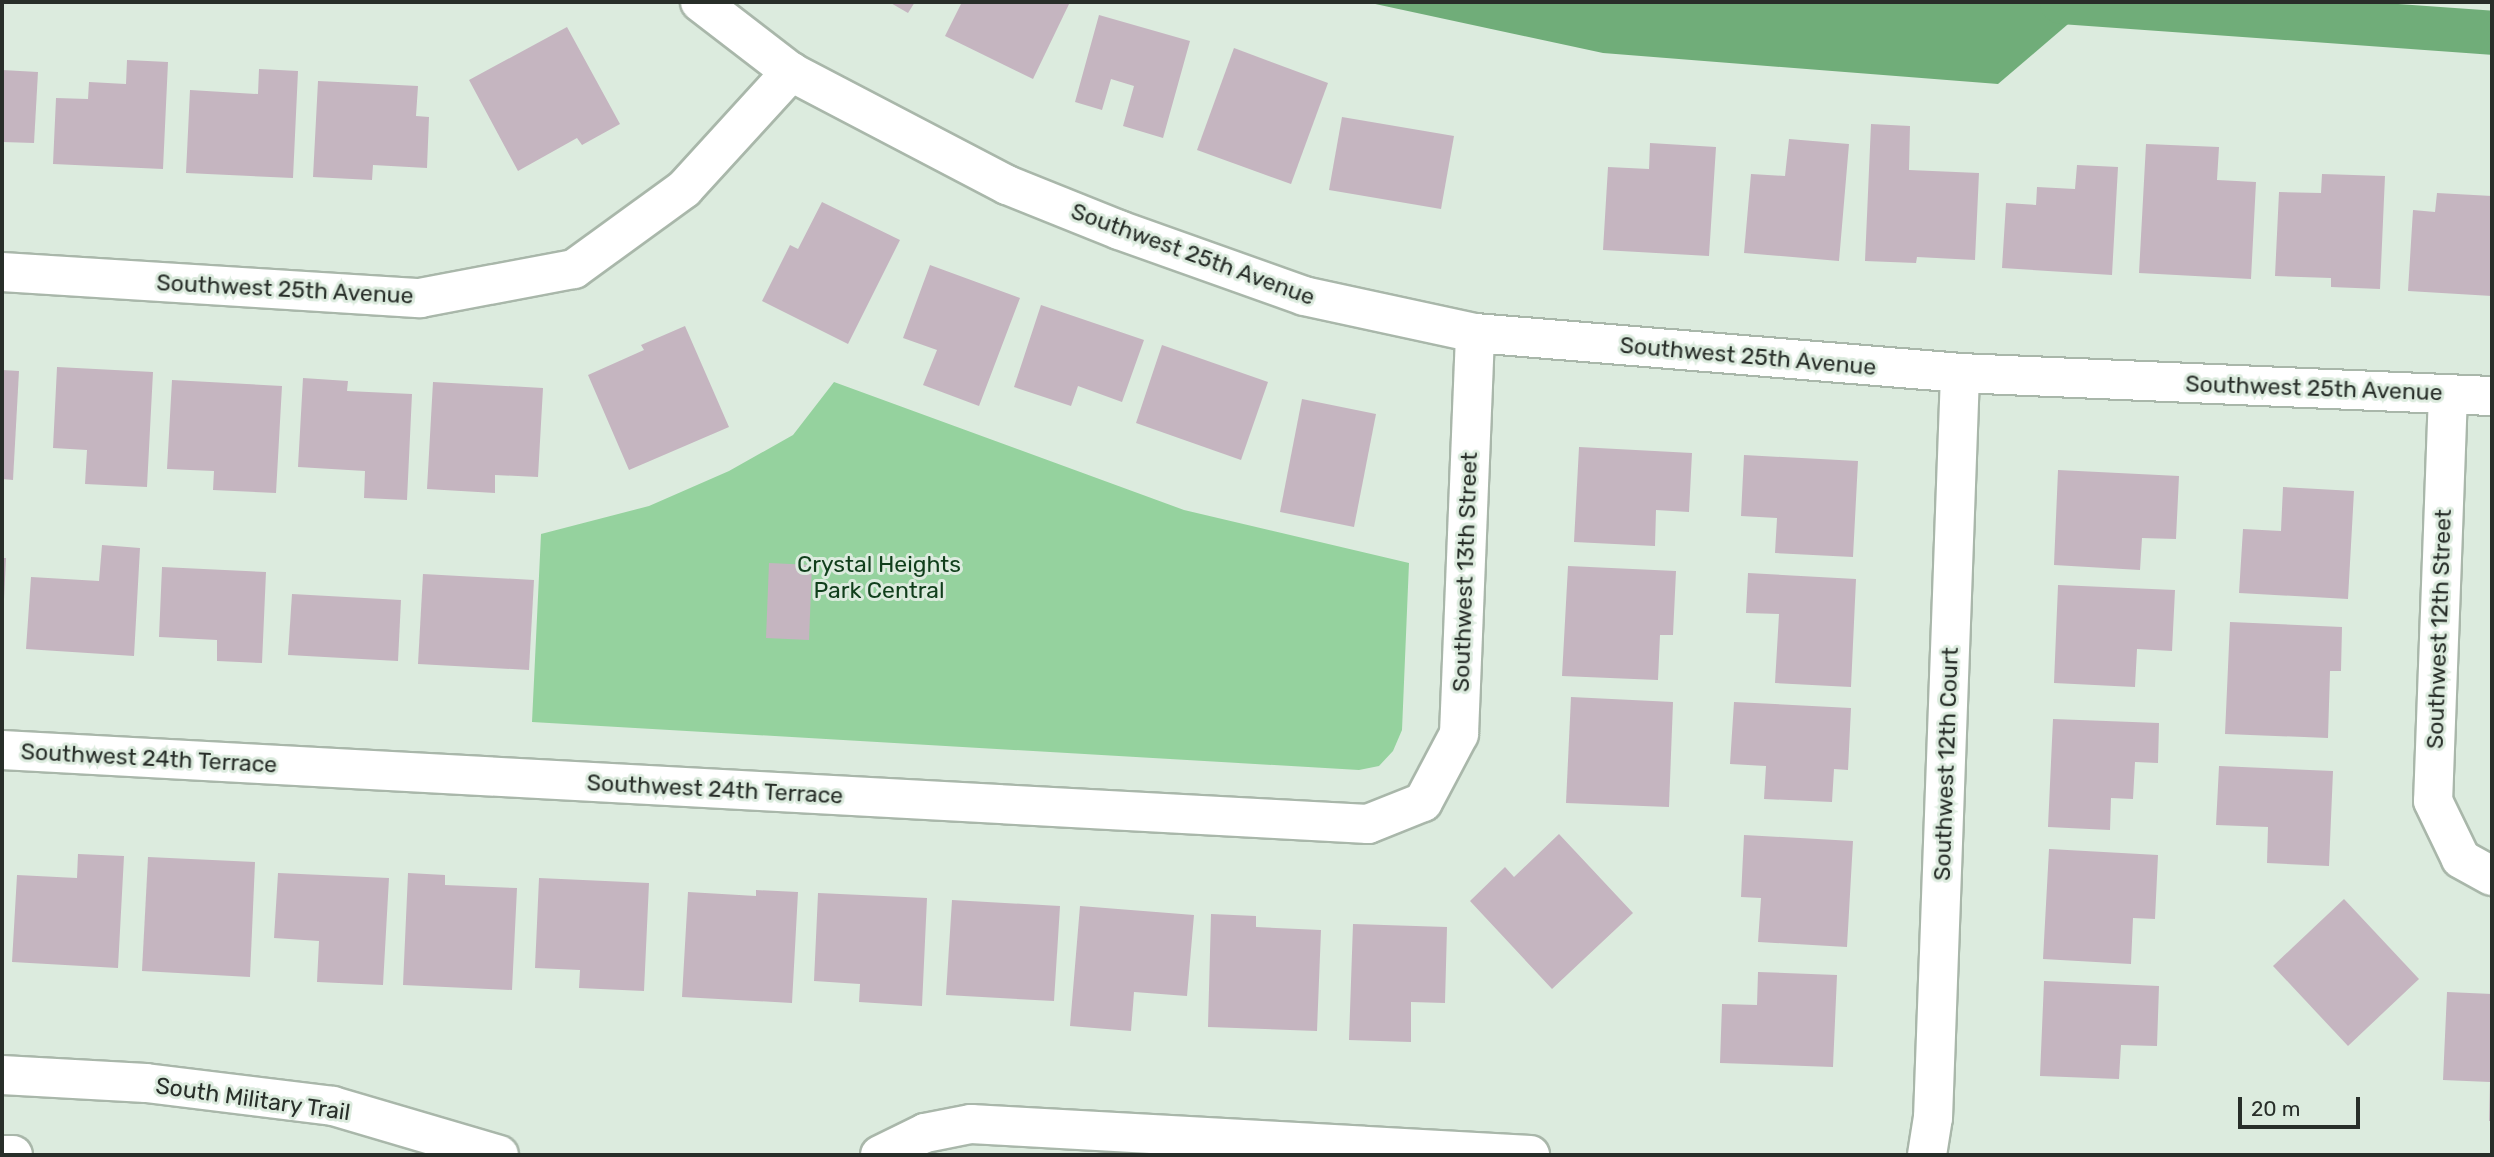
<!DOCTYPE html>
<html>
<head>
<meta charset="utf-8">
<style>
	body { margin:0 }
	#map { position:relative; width:2494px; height:1157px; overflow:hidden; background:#dcebde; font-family:Rubik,sans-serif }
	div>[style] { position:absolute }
	.green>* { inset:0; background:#95d29e }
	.water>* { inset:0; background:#70ad79 }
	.canal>* { height:44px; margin:-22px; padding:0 22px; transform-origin:22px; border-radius:22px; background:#70ad79 }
	.building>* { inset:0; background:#c5b5c0 }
	.roads { filter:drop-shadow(2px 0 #a9b7aa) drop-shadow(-2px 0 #a9b7aa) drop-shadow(0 2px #a9b7aa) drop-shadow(0 -2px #a9b7aa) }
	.minor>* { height:38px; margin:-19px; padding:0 19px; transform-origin:19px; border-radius:19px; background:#fff }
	span { translate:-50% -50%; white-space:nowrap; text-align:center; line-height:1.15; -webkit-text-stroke:6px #dcebde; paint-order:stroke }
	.street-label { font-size:23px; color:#282e29 }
	.park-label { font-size:23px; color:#103e1b }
	.frame { position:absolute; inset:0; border:4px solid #282e29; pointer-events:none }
	.scale { position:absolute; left:2238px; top:1097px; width:122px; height:32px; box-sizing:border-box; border:4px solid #282e29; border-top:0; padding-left:9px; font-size:21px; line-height:24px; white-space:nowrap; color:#282e29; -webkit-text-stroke:5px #dcebde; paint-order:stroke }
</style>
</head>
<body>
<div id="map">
	<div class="green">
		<div style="clip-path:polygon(834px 382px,1184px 510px,1409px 563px,1402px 730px,1393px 751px,1379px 766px,1359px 770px,532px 722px,541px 534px,649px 506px,729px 471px,793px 435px)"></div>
	</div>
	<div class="water">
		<div style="clip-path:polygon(1366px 2px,2082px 2px,2088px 7px,1998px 84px,1603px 53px)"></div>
	</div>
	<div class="canal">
		<div style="left:2062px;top:2px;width:431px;rotate:4.1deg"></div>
	</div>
	<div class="building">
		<div style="clip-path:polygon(889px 2px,915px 2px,908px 13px)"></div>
		<div style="clip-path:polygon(962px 2px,1070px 2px,1033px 79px,945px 36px)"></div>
		<div style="clip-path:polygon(1099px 15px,1190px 41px,1163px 138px,1123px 126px,1134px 86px,1111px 79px,1102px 110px,1075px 102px)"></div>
		<div style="clip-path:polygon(567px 27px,620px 124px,582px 145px,577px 138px,518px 171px,469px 80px)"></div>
		<div style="clip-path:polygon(1234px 48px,1328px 83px,1291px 184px,1197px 150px)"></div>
		<div style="clip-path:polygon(127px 60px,168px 62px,163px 169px,53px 164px,56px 98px,88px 99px,89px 82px,126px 84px)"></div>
		<div style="clip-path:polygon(259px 69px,298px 71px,293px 178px,186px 173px,190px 90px,258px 94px)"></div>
		<div style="clip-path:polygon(2px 70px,38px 72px,34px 143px,2px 142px)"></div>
		<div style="clip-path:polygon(318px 81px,418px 86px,416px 116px,429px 117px,427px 168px,373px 165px,372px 180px,313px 177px)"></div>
		<div style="clip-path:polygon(1342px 117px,1454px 136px,1441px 209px,1329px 190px)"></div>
		<div style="clip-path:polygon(1871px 124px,1910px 126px,1909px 170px,1979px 173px,1975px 260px,1917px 257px,1916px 263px,1865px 261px)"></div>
		<div style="clip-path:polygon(1789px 139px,1849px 144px,1839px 261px,1744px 253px,1751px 174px,1785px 176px)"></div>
		<div style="clip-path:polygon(1650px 143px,1716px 147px,1709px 256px,1603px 250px,1608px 167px,1649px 169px)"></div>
		<div style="clip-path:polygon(2146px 144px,2219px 147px,2217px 180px,2256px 182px,2251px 279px,2139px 273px)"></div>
		<div style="clip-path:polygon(2077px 165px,2118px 167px,2112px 275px,2002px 268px,2006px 203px,2036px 205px,2037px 187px,2075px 189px)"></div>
		<div style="clip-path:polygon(2322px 174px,2385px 176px,2380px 289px,2331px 287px,2331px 278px,2275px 276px,2279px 192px,2321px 193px)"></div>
		<div style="clip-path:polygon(2437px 193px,2492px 196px,2492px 296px,2408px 291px,2413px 210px,2435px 212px)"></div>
		<div style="clip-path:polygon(822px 202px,900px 240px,848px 344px,762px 301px,790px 245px,798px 249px)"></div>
		<div style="clip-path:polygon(930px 265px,1020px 298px,979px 406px,923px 385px,937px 350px,903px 338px)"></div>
		<div style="clip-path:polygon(1041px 305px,1144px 340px,1122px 402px,1078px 386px,1071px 406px,1014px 387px)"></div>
		<div style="clip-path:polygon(685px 326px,729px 427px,629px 470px,588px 375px,644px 350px,641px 345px)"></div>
		<div style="clip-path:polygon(1162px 345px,1268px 382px,1241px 460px,1136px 423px)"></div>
		<div style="clip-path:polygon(57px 367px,153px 372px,147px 487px,85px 484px,87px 450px,53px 448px)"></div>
		<div style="clip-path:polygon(2px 370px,19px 371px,13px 480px,2px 479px)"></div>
		<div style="clip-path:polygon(303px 378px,348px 381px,347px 391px,412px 394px,407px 500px,364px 498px,365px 471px,298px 467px)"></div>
		<div style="clip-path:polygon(172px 380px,282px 386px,276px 493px,213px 490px,214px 471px,167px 469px)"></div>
		<div style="clip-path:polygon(433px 382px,543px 388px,538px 477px,495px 475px,495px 493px,427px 489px)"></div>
		<div style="clip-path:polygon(1302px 399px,1376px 414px,1354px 527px,1280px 512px)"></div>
		<div style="clip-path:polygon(1579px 447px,1692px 453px,1689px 512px,1656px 510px,1655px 546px,1574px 542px)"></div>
		<div style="clip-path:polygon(1744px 455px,1858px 461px,1853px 557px,1775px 553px,1777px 518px,1741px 516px)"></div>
		<div style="clip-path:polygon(2058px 470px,2179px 476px,2176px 539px,2142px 538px,2140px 570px,2054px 565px)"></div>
		<div style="clip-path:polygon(2283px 487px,2354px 491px,2348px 599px,2239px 593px,2243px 529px,2281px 531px)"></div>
		<div style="clip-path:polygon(102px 545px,140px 548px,134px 656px,26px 649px,31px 577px,99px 581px)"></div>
		<div style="clip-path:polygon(2px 558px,6px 558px,4px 599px,2px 599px)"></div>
		<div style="clip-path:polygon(769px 563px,812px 565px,809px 640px,766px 638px)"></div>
		<div style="clip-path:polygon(1568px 566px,1676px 571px,1673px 635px,1660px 635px,1658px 680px,1562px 676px)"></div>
		<div style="clip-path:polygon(162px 567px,266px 572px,262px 663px,217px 661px,217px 640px,159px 637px)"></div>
		<div style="clip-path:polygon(1748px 573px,1856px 579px,1851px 687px,1775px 683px,1779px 614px,1746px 613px)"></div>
		<div style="clip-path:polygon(423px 574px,534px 580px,529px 670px,418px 664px)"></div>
		<div style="clip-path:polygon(2058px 585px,2175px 590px,2172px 651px,2137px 649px,2135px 687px,2054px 683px)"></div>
		<div style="clip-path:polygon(292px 594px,401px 600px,398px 661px,288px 655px)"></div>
		<div style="clip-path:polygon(2230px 622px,2342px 627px,2341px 671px,2330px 671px,2328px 738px,2225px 734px)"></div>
		<div style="clip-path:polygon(1571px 697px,1673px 702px,1669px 807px,1566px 803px)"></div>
		<div style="clip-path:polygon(1734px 702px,1851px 708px,1848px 770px,1834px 769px,1832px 802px,1764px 799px,1766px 766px,1730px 764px)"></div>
		<div style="clip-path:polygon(2053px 719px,2159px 723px,2158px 763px,2135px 762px,2133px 799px,2111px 798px,2110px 830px,2048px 827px)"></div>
		<div style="clip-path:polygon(2219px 766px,2333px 771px,2329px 866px,2267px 863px,2268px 827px,2216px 825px)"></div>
		<div style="clip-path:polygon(1559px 834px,1633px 913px,1552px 989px,1470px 901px,1505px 867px,1514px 877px)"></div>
		<div style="clip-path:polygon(1744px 835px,1853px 841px,1847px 947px,1758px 942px,1761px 898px,1741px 897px)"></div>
		<div style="clip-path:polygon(2049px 849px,2158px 855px,2155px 919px,2133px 918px,2131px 964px,2043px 959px)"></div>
		<div style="clip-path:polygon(78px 854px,124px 856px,118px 968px,12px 962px,17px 875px,77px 878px)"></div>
		<div style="clip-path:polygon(148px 857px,255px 862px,250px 977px,142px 971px)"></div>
		<div style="clip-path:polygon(278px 873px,389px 878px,383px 985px,317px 982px,319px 941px,274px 938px)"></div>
		<div style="clip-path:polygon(408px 873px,445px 875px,445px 885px,517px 888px,512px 990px,403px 985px)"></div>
		<div style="clip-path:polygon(539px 878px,649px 883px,644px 991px,579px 988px,580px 970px,535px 968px)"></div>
		<div style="clip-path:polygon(756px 890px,798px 892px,792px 1003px,682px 997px,688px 892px,756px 896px)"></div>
		<div style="clip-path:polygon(818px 893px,927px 898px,922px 1006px,859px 1002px,860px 984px,814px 981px)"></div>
		<div style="clip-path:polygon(2344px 899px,2419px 979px,2348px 1046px,2273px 966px)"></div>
		<div style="clip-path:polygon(952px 900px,1060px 906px,1054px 1001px,946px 995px)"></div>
		<div style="clip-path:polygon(1080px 906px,1194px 915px,1187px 996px,1134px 992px,1131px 1031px,1070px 1026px)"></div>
		<div style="clip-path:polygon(1211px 914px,1256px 916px,1256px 927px,1321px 930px,1317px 1031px,1208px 1027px)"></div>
		<div style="clip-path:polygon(1353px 924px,1447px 927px,1445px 1003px,1411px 1002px,1411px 1042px,1349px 1040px)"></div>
		<div style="clip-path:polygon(1758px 972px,1837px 975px,1833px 1067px,1720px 1063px,1722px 1004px,1757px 1005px)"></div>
		<div style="clip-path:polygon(2044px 981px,2159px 986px,2157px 1046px,2121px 1045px,2119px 1079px,2040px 1076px)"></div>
		<div style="clip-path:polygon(2447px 992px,2492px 994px,2492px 1121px,2489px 1121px,2490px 1082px,2443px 1080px)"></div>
	</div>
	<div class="roads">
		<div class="minor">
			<div style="left:700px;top:2px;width:115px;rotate:37.6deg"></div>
			<div style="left:2px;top:272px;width:419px;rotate:3.6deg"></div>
			<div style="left:420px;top:298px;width:157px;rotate:-10.7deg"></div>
			<div style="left:574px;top:269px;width:136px;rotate:-36deg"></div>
			<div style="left:684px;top:189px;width:159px;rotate:-47.6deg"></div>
			<div style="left:791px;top:72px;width:244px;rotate:27.6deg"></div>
			<div style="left:1007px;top:185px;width:121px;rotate:21.9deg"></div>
			<div style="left:1119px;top:230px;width:196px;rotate:19.6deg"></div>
			<div style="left:1304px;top:296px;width:175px;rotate:12.2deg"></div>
			<div style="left:1475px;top:333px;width:487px;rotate:4.7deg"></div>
			<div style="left:1960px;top:373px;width:532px;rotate:2.48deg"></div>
			<div style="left:2448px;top:394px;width:407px;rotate:92.1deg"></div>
			<div style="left:2433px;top:801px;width:64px;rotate:64.2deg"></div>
			<div style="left:2461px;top:859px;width:35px;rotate:29deg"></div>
			<div style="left:2px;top:750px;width:1368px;rotate:3.1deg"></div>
			<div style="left:1368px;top:824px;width:59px;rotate:-21.8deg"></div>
			<div style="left:1423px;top:802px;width:77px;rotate:-62.1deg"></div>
			<div style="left:1459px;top:734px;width:401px;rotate:-87.7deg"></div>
			<div style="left:2px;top:1075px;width:144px;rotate:3.2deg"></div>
			<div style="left:146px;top:1083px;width:188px;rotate:7deg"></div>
			<div style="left:333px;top:1106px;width:173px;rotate:16.4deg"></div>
			<div style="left:2px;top:1155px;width:11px"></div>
			<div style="left:880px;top:1155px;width:50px;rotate:-26.1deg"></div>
			<div style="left:925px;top:1133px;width:47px;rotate:-11.1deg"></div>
			<div style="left:971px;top:1124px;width:560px;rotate:3.17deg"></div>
			<div style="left:1927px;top:1155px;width:37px;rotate:-81deg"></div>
			<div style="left:1933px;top:1118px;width:745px;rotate:-87.92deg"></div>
		</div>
	</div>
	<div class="street-label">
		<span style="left:1193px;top:254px;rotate:20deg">Southwest 25th Avenue</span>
		<span style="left:285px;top:289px;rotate:3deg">Southwest 25th Avenue</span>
		<span style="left:1748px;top:356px;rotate:5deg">Southwest 25th Avenue</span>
		<span style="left:2314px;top:388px;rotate:2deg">Southwest 25th Avenue</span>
		<span style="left:1465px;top:572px;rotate:-88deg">Southwest 13th Street</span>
		<span style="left:2439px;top:629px;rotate:-88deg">Southwest 12th Street</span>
		<span style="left:149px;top:758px;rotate:3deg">Southwest 24th Terrace</span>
		<span style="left:1946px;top:764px;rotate:-88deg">Southwest 12th Court</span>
		<span style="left:715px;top:789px;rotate:3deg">Southwest 24th Terrace</span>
		<span style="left:253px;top:1099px;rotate:8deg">South Military Trail</span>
	</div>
	<div class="park-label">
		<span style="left:879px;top:577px">Crystal Heights<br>Park Central</span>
	</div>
	<div class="frame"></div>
	<div class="scale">20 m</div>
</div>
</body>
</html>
